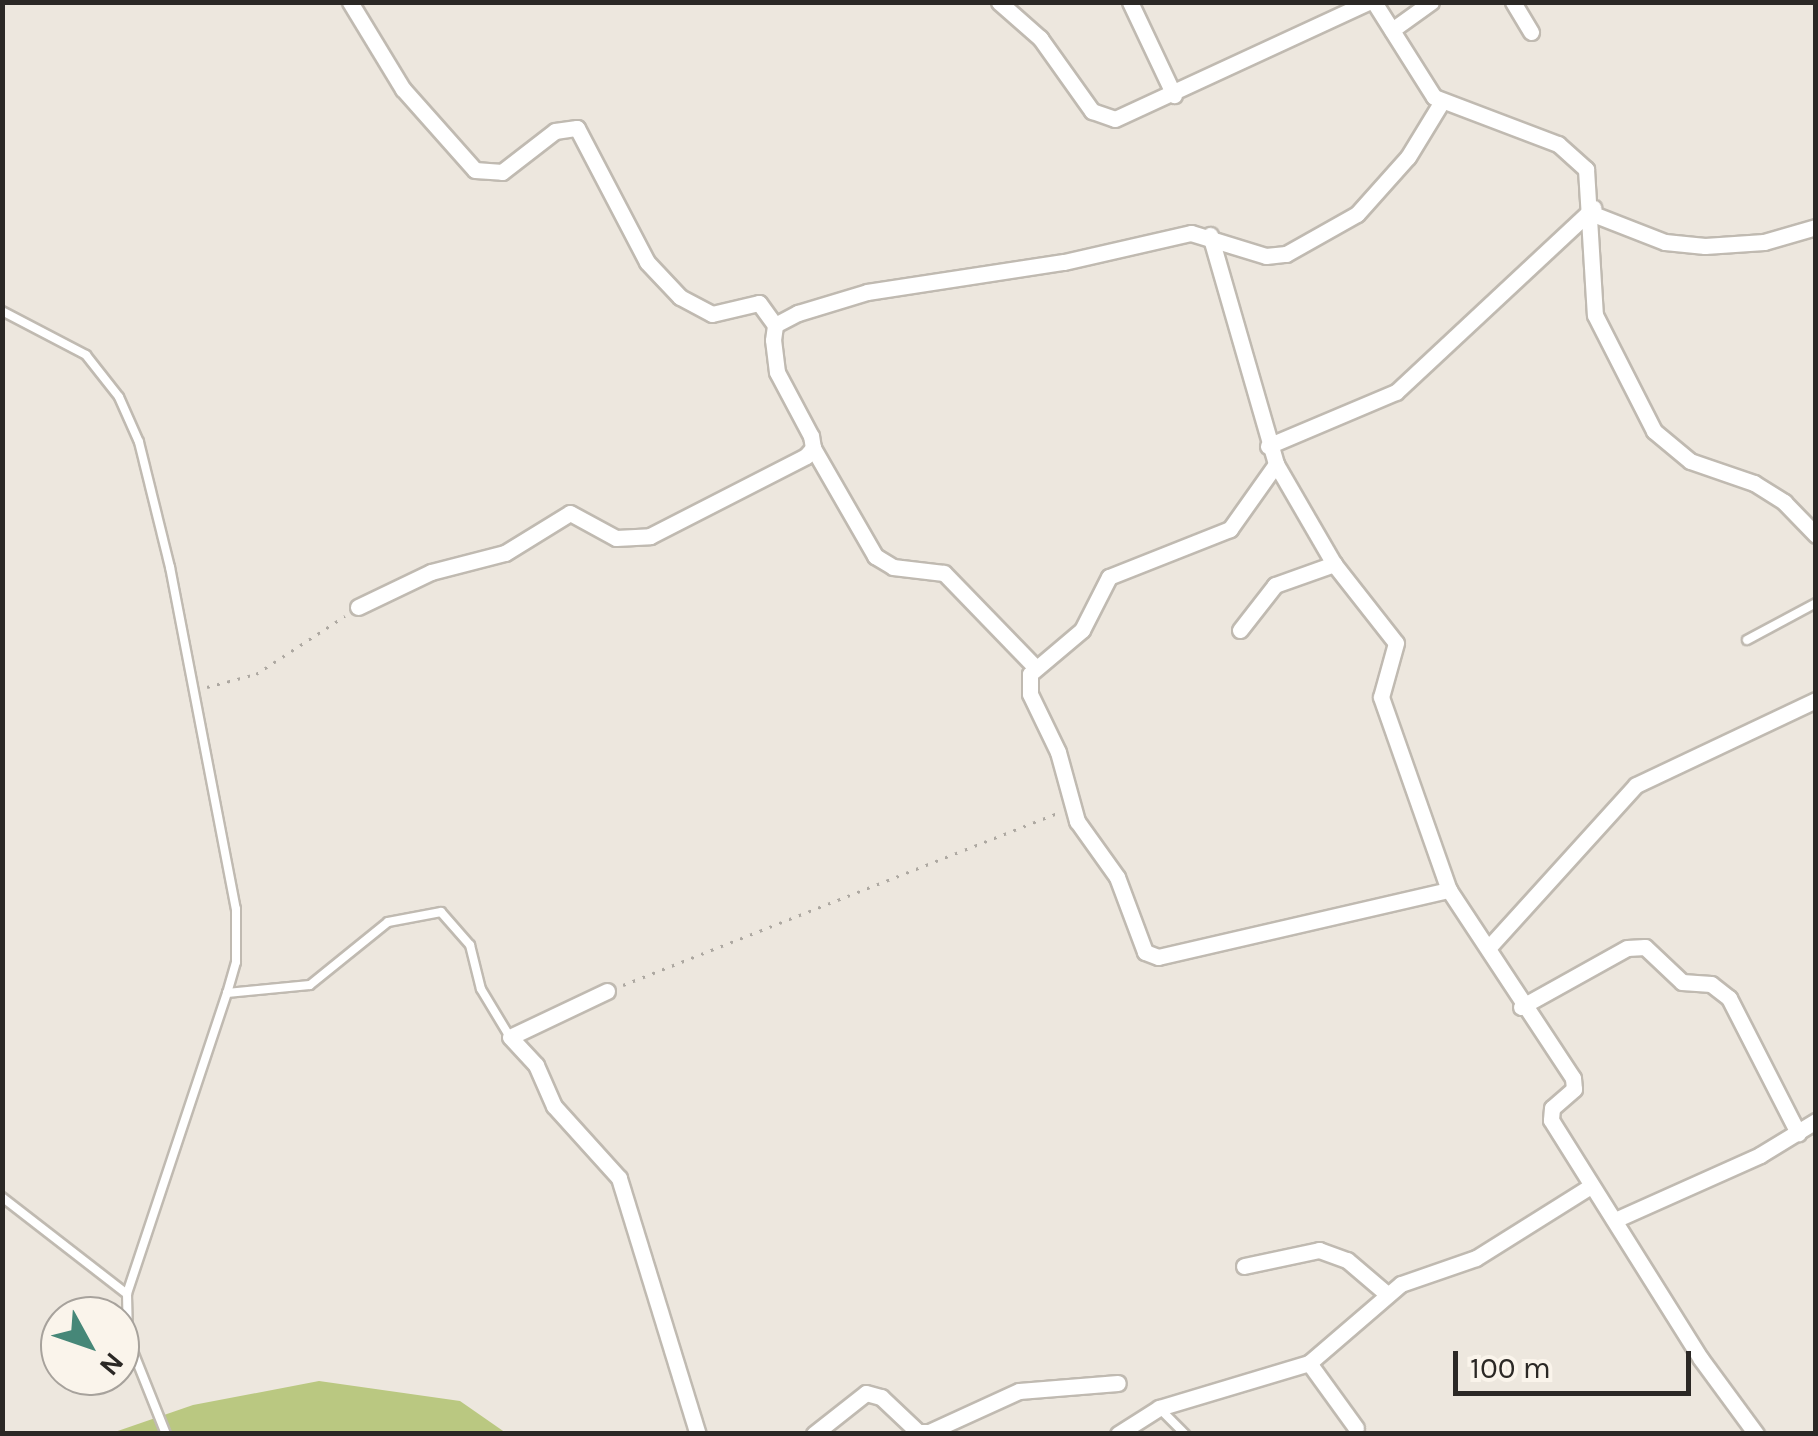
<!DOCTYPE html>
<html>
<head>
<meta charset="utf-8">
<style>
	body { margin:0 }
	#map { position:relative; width:1818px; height:1436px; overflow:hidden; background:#ede7de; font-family:Karla,sans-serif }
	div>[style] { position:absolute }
	.water>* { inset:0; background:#bac881 }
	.path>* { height:2.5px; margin-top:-1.25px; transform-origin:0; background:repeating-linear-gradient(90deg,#ada8a1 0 2.5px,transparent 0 10.5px) }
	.roads { filter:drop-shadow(2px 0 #c0bab1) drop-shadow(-2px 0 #c0bab1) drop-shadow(0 2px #c0bab1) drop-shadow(0 -2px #c0bab1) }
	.service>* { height:8px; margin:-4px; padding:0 4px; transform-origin:4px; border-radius:4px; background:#fff }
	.minor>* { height:15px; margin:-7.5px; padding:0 7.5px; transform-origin:7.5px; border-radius:7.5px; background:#fff }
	span { translate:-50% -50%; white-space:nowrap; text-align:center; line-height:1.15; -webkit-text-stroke:8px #faf4eb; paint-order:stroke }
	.frame { position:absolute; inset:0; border:5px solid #2b2825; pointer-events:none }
	.north { position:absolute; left:40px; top:1296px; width:100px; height:100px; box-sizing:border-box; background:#faf4eb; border:2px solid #a7a29c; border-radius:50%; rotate:130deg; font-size:28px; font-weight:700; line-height:40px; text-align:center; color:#2b2825 }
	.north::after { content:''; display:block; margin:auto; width:35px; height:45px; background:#468778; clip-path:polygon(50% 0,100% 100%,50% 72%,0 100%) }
	.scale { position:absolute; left:1453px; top:1351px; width:238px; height:45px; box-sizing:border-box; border:5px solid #2b2825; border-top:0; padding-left:12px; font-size:30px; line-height:35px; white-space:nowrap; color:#2b2825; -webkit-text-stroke:8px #faf4eb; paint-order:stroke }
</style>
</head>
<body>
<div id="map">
	<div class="water">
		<div style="clip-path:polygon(319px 1381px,460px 1401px,506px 1433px,109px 1434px,193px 1405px)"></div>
	</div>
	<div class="path">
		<div style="left:207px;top:687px;width:51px;rotate:-14.9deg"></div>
		<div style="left:256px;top:674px;width:106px;rotate:-33.1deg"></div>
		<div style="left:623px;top:985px;width:467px;rotate:-21.6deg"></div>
	</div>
	<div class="roads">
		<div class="service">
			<div style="left:2px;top:311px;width:95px;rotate:27.6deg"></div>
			<div style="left:86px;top:355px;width:53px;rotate:51.8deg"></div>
			<div style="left:119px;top:397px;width:49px;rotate:66deg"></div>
			<div style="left:139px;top:442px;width:129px;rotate:76.1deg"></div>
			<div style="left:170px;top:567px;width:348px;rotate:79.1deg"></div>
			<div style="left:236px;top:909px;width:53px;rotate:90deg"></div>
			<div style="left:236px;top:962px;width:32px;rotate:106deg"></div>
			<div style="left:227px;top:993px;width:317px;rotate:108.4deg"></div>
			<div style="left:127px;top:1294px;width:45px;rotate:88.7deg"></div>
			<div style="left:128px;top:1339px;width:102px;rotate:68.2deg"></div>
			<div style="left:1747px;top:640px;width:78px;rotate:-28.2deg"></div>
			<div style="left:227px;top:993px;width:83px;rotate:-5.5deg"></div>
			<div style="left:310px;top:985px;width:100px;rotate:-38.9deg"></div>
			<div style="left:388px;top:922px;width:54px;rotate:-10.7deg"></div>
			<div style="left:441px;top:912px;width:44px;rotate:48.7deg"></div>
			<div style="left:470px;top:945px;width:45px;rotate:76deg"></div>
			<div style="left:481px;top:989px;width:56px;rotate:58.9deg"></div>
			<div style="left:2px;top:1197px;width:158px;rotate:37.8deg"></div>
			<div style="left:1159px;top:1408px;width:37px;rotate:45deg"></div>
		</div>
		<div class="minor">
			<div style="left:350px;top:2px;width:102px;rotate:58.7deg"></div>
			<div style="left:403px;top:89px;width:108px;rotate:48.4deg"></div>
			<div style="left:475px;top:170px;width:27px;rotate:4deg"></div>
			<div style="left:502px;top:172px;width:67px;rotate:-37.7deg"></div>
			<div style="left:555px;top:131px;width:22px;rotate:-8deg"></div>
			<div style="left:577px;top:128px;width:151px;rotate:62.4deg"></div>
			<div style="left:647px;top:262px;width:48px;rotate:46.7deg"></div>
			<div style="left:680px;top:297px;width:36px;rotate:28deg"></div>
			<div style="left:712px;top:314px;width:48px;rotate:-13.2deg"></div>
			<div style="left:759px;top:303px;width:27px;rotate:54deg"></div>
			<div style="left:999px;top:2px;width:55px;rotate:41.3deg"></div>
			<div style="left:1040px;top:38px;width:90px;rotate:54.5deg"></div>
			<div style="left:1092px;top:111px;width:24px;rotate:19deg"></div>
			<div style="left:1115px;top:119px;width:279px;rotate:-24.8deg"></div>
			<div style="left:1130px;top:2px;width:103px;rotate:64.7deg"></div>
			<div style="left:1374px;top:2px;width:112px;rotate:57.7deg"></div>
			<div style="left:1434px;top:97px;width:133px;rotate:20.8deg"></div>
			<div style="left:1558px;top:144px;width:38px;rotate:42deg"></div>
			<div style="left:1586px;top:169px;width:146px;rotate:86.5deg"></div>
			<div style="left:1595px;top:315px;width:130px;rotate:63deg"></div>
			<div style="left:1654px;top:431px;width:47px;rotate:39.8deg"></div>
			<div style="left:1690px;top:461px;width:68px;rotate:19deg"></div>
			<div style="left:1754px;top:483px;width:36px;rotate:32deg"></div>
			<div style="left:1784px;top:502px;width:46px;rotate:45.9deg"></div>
			<div style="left:1513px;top:2px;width:35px;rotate:59deg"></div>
			<div style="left:1392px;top:30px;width:48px;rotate:-35.7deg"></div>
			<div style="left:1593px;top:214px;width:77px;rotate:21.3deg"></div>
			<div style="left:1665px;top:242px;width:40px;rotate:5.7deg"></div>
			<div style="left:1705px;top:246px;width:59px;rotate:-3.9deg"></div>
			<div style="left:1764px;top:242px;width:54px;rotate:-16.1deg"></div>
			<div style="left:1210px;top:235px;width:238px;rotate:73.9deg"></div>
			<div style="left:1276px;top:464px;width:116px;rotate:59.9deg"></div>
			<div style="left:1334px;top:564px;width:100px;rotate:51.9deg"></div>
			<div style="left:1396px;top:643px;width:56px;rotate:105.5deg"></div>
			<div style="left:1381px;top:697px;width:205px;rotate:70.6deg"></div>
			<div style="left:1268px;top:446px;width:139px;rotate:-22.9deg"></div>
			<div style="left:1396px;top:392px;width:270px;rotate:-43deg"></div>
			<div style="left:813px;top:448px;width:125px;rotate:60.1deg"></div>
			<div style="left:875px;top:556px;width:21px;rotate:31deg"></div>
			<div style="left:893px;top:567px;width:51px;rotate:6.7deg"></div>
			<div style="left:944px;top:573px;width:131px;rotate:45.9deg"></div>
			<div style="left:1276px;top:464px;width:80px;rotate:125.3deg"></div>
			<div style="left:1230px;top:529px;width:130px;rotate:158.4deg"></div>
			<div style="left:1109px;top:577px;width:59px;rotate:117deg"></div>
			<div style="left:1082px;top:630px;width:68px;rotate:139.8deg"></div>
			<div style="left:1030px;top:674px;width:20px;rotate:90deg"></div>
			<div style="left:1030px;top:694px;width:64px;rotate:64.2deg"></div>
			<div style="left:1058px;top:752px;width:72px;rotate:74.6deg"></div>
			<div style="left:1077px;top:821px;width:69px;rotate:54.5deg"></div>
			<div style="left:1117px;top:877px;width:80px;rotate:69.5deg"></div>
			<div style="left:1145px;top:952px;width:14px;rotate:21deg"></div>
			<div style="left:1158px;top:957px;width:299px;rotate:-13deg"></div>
			<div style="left:1449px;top:890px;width:225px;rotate:56.6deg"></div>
			<div style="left:1573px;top:1078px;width:11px;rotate:85deg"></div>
			<div style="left:1574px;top:1089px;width:29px;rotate:139deg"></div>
			<div style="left:1552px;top:1108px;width:12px;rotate:95deg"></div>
			<div style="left:1551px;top:1120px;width:282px;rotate:57.9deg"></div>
			<div style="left:1701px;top:1359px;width:93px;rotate:53.7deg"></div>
			<div style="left:358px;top:607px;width:81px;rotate:-25.6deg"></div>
			<div style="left:431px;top:572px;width:76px;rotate:-14.4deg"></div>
			<div style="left:505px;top:553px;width:76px;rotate:-31.6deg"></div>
			<div style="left:570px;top:513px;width:52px;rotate:28.5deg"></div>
			<div style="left:616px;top:538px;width:34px;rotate:-3deg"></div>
			<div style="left:650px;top:536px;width:175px;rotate:-27.1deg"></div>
			<div style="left:806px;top:456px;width:11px;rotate:-49deg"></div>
			<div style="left:813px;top:448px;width:12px;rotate:-99deg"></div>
			<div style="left:811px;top:436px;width:72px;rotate:-118deg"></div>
			<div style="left:777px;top:372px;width:32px;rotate:-97deg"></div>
			<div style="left:773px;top:340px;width:15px;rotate:-82deg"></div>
			<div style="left:775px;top:325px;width:26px;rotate:-28deg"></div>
			<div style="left:798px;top:313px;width:72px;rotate:-16.9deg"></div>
			<div style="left:867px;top:292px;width:199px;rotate:-8.7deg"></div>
			<div style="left:1064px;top:262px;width:130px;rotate:-12.9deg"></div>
			<div style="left:1191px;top:233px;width:78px;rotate:17deg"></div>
			<div style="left:1266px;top:256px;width:20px;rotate:-6deg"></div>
			<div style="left:1286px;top:254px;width:81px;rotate:-29.4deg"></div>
			<div style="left:1357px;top:214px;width:76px;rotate:-48.2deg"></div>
			<div style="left:1408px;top:157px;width:63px;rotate:-58.6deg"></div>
			<div style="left:1240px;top:630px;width:57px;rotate:-52.1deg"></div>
			<div style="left:1275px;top:585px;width:63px;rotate:-19.6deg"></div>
			<div style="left:1490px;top:946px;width:217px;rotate:-47.8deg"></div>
			<div style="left:1636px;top:785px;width:199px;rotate:-25.3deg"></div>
			<div style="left:607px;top:991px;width:107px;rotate:154.6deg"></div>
			<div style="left:510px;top:1037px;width:38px;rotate:47deg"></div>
			<div style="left:536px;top:1065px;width:45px;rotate:66.3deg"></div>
			<div style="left:554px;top:1106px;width:97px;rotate:47.9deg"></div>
			<div style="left:619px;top:1178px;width:268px;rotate:72.9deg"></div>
			<div style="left:1521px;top:1007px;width:121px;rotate:-29.1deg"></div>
			<div style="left:1627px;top:948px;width:18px;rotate:-3deg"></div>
			<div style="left:1645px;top:947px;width:51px;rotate:43.4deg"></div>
			<div style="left:1682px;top:982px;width:29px;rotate:4deg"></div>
			<div style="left:1711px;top:984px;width:23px;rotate:38deg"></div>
			<div style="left:1729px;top:998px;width:152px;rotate:62.9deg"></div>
			<div style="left:1615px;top:1220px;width:159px;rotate:-24.1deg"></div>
			<div style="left:1760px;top:1155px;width:66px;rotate:-31.3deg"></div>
			<div style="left:1244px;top:1266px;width:77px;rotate:-12deg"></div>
			<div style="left:1319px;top:1250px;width:30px;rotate:20deg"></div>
			<div style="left:1347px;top:1260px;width:52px;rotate:40.4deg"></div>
			<div style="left:1309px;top:1363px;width:80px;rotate:54.1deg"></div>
			<div style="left:814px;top:1434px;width:66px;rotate:-38.3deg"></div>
			<div style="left:866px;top:1393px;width:16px;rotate:15deg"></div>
			<div style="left:881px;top:1397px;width:51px;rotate:43.4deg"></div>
			<div style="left:918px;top:1432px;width:11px"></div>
			<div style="left:929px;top:1432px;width:99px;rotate:-24.5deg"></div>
			<div style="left:1019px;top:1391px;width:99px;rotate:-4.6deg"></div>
			<div style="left:1118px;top:1434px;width:49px;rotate:-32.4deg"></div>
			<div style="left:1159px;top:1408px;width:157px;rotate:-16.7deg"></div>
			<div style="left:1309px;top:1363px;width:121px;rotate:-40.7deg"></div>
			<div style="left:1401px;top:1284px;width:79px;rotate:-19.1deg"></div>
			<div style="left:1476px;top:1258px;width:136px;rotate:-32.1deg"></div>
		</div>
	</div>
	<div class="frame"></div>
	<div class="north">N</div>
	<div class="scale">100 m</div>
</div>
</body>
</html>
